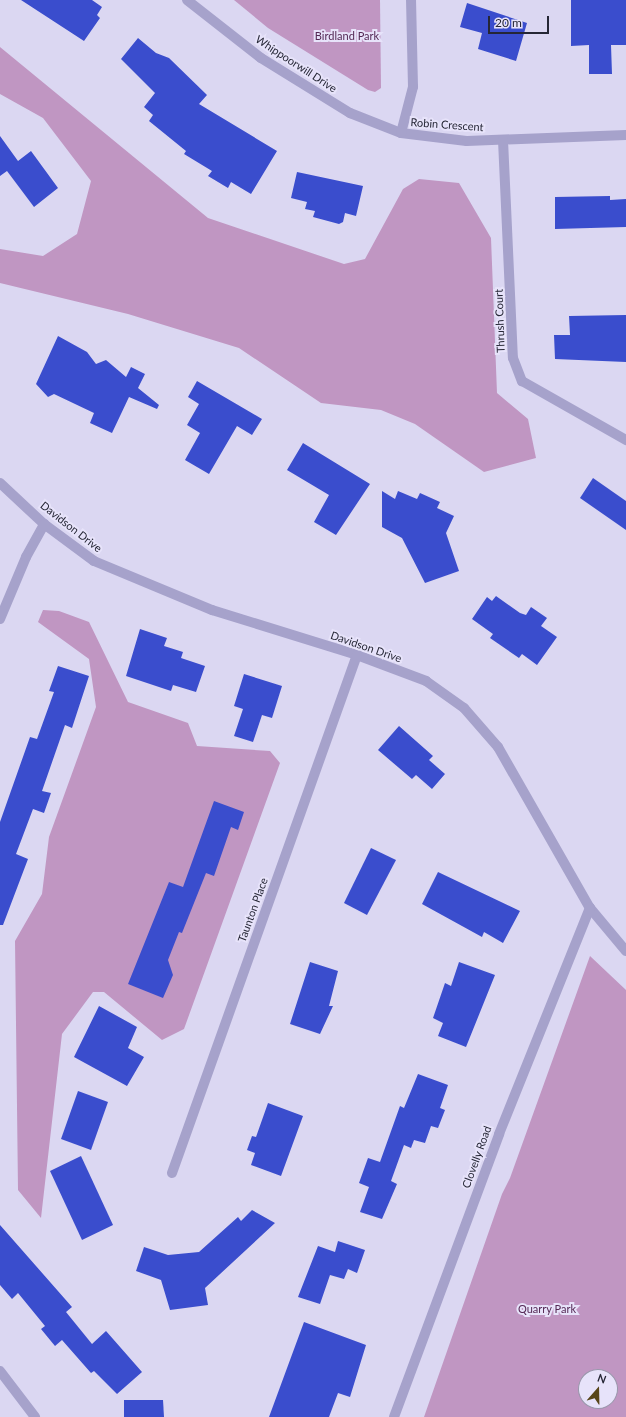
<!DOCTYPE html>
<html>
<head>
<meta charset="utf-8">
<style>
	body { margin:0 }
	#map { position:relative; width:626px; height:1417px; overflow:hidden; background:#dbd7f2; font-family:Lato,sans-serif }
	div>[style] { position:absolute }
	.green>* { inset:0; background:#c096c2 }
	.building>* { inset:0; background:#3a4dcd }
	.minor>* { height:10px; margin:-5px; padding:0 5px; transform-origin:5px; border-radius:5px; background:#a6a2cb }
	span { translate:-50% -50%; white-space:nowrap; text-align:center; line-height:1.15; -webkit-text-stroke:4px #e7e3fa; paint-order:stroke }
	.park-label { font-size:11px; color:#542854 }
	.street-label { font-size:11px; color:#252635 }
	.north { position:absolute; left:578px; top:1369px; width:40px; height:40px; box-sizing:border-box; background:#e7e3fa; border:1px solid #9997ab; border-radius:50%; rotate:20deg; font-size:11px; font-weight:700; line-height:16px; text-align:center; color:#252635 }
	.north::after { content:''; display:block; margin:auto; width:14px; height:18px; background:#584519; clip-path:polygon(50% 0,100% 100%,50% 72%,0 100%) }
	.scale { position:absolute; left:488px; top:16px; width:61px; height:18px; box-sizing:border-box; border:2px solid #252635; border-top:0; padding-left:5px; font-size:12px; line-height:14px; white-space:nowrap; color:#252635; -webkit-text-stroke:3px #e7e3fa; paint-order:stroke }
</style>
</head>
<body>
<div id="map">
	<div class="green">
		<div style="clip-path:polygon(234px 0,380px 0,381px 88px,375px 92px,368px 90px,268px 28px)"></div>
		<div style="clip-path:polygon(0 47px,208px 218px,344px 264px,365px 259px,403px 189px,419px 179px,459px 183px,491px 238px,497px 393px,528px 419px,536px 458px,484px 472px,415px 424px,381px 410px,321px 403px,239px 348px,128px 314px,0 283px,0 249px,43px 256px,77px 234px,91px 181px,43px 118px,0 94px)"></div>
		<div style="clip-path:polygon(43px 610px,59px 611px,89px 622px,128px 702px,188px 723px,197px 746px,270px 751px,280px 763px,184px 1029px,162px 1040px,104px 992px,93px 992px,62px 1034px,41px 1218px,18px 1190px,15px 941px,42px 894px,49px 837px,96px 707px,89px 659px,38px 622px)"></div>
		<div style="clip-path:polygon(evenodd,590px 956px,626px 990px,626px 1417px,424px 1417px,502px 1194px,510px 1178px,590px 956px,586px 1377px,610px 1377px,610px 1401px,586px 1401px,586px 1377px)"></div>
	</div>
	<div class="building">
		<div style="clip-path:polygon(21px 0,92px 0,102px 7px,97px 15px,100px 18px,84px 41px)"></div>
		<div style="clip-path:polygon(571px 0,626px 0,626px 45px,611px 45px,612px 74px,589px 74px,589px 45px,571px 46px)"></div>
		<div style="clip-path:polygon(467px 3px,527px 23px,516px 61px,478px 49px,482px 33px,460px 27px)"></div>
		<div style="clip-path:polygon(138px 38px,156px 53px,169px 58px,207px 95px,199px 104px,277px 151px,251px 194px,231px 182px,228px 188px,208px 176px,212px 171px,184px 154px,186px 151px,149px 121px,153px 115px,144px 107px,155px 93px,121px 59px)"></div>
		<div style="clip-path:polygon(0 136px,18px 161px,31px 151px,58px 188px,34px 207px,7px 171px,0 176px)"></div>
		<div style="clip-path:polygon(297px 172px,363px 186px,356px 216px,345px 213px,343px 222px,339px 224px,313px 217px,315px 211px,305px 209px,307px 202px,291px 198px)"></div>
		<div style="clip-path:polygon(610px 196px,610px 200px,626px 199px,626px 227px,555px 229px,555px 197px)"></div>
		<div style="clip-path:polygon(626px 315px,626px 362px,555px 359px,554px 335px,570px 335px,569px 316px)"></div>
		<div style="clip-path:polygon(58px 336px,87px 352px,96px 364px,106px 360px,126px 377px,131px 367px,145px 374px,138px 388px,159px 405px,157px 409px,129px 397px,112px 433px,90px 423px,94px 413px,54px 394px,48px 397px,36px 384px)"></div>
		<div style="clip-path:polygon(197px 381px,262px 419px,252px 435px,237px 426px,209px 474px,185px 460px,200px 433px,187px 425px,199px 404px,188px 397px)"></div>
		<div style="clip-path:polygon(303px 443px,370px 484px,336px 535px,314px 522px,329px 495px,287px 470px)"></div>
		<div style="clip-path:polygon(593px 478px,626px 501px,626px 530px,580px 498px)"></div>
		<div style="clip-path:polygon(382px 491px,395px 499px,398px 491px,417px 499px,420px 493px,440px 502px,437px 508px,454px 516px,446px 533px,459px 571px,425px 583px,402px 538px,382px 527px)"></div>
		<div style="clip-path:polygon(496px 596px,520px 613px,526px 615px,531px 607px,547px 618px,541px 626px,557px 637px,537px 665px,522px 654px,519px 658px,490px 638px,493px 634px,472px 619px,487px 597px,492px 601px)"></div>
		<div style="clip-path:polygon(140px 629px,167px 638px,164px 646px,183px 652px,181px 658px,205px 666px,196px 692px,173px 685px,171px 691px,126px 676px)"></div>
		<div style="clip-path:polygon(58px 666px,89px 676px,72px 728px,65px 725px,42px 791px,51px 793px,44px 813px,33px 809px,16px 854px,28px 859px,3px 925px,0 925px,0 822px,30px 737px,37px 739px,54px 692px,49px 691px)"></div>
		<div style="clip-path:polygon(244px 674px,282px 686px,272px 718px,262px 715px,253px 742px,234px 736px,243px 709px,234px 706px)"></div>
		<div style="clip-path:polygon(399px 726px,433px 756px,429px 760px,445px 774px,432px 789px,416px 775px,412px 779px,378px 750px)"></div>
		<div style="clip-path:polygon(214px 801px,244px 812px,238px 830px,231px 827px,214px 876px,206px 873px,182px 933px,179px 932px,168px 960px,173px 975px,163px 998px,128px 984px,169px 882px,183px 887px)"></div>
		<div style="clip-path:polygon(371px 848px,396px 860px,367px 915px,344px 903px)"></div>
		<div style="clip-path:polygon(438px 872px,520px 911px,503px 943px,484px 932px,482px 937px,422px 904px)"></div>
		<div style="clip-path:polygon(310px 962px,338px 971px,329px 1006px,333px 1006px,320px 1034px,290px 1024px)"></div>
		<div style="clip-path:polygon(459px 962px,495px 975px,466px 1047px,438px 1036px,443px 1023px,433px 1018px,445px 983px,451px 986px)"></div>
		<div style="clip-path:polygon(99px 1006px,137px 1027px,128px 1048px,144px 1057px,127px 1086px,74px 1057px)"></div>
		<div style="clip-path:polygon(418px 1074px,448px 1085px,440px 1108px,445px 1110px,438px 1128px,431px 1126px,425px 1143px,414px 1140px,411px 1148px,404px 1145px,391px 1181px,397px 1184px,382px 1219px,360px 1212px,369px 1187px,359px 1183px,368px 1158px,380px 1162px,400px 1106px,404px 1108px)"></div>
		<div style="clip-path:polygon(78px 1091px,108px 1102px,91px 1150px,61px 1139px)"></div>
		<div style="clip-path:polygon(268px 1103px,303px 1116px,281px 1176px,251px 1165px,255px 1153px,247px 1150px,252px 1136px,256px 1137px)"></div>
		<div style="clip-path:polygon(81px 1156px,113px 1225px,82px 1240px,50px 1171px)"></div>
		<div style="clip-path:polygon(252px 1210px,275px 1223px,205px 1288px,208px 1305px,170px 1310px,161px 1280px,136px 1271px,144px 1247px,168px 1255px,199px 1252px,238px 1217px,241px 1221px)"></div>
		<div style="clip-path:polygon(0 1225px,72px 1307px,66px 1312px,92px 1344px,106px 1331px,142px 1372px,117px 1394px,94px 1371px,91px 1373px,62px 1340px,55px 1346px,41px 1329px,45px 1326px,18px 1293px,12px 1299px,0 1285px)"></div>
		<div style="clip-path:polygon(338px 1241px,365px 1250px,357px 1273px,348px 1269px,344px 1279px,330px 1275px,320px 1304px,298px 1297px,318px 1246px,335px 1252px)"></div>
		<div style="clip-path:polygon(304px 1322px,366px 1345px,350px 1397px,338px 1393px,329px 1417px,269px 1417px)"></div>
		<div style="clip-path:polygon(124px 1400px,163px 1400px,164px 1417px,124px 1417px)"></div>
	</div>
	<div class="minor">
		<div style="left:187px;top:0;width:94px;rotate:38.1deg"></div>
		<div style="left:261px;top:58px;width:105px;rotate:31.7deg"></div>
		<div style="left:350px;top:113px;width:55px;rotate:21.4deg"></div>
		<div style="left:401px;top:133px;width:66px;rotate:6.9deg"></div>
		<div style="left:467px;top:141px;width:159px;rotate:-2.2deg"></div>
		<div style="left:401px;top:133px;width:48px;rotate:-75.4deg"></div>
		<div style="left:413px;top:87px;width:87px;rotate:-91.3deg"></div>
		<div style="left:503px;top:140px;width:218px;rotate:87.4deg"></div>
		<div style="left:513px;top:358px;width:25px;rotate:69deg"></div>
		<div style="left:522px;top:381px;width:120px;rotate:29.6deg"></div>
		<div style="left:0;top:483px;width:60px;rotate:43deg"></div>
		<div style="left:44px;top:524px;width:62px;rotate:36.5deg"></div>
		<div style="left:94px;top:561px;width:128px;rotate:22.6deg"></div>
		<div style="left:212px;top:610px;width:152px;rotate:17.2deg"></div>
		<div style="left:357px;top:655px;width:74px;rotate:20.6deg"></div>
		<div style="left:426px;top:681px;width:47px;rotate:35.4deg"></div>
		<div style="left:464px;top:708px;width:52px;rotate:48.9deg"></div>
		<div style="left:498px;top:747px;width:185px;rotate:60.3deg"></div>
		<div style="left:590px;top:908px;width:56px;rotate:50.1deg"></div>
		<div style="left:0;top:619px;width:67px;rotate:-67.2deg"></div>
		<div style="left:26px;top:557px;width:38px;rotate:-61deg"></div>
		<div style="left:172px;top:1173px;width:550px;rotate:-70.35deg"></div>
		<div style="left:0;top:1371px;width:58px;rotate:52.7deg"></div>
		<div style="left:394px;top:1417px;width:302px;rotate:-69.6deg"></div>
		<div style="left:499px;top:1134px;width:244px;rotate:-68.1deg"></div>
	</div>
	<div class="park-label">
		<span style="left:347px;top:36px">Birdland Park</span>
		<span style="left:547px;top:1309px">Quarry Park</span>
	</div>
	<div class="street-label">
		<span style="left:296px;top:64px;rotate:33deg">Whippoorwill Drive</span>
		<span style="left:447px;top:125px;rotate:4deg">Robin Crescent</span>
		<span style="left:500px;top:321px;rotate:-92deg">Thrush Court</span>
		<span style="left:71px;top:527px;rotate:38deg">Davidson Drive</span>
		<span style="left:366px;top:647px;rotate:19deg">Davidson Drive</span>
		<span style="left:253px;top:910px;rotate:-70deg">Taunton Place</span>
		<span style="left:477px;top:1157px;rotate:-70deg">Clovelly Road</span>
	</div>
	<div class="north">N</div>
	<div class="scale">20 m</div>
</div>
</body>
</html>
